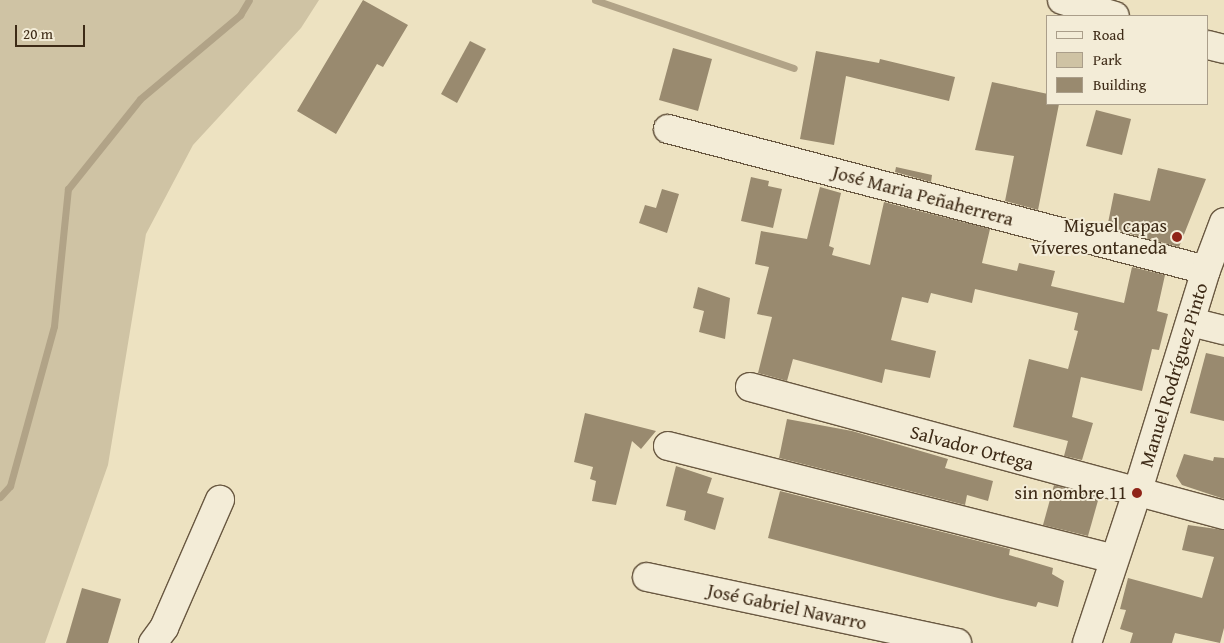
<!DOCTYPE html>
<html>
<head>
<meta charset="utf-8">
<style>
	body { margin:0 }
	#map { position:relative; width:1224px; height:643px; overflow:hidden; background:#ede2c1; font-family:"Gentium Book Plus",serif }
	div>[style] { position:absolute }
	.green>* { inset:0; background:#cfc3a4 }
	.stream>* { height:7px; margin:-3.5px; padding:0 3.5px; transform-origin:3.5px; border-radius:3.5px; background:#b1a387 }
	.building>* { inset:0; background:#998a6f }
	.roads { filter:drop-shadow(1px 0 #695841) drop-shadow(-1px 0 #695841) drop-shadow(0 1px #695841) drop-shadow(0 -1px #695841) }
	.minor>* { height:28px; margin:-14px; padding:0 14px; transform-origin:14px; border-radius:14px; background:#f3ecd7 }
	.dots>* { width:14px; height:14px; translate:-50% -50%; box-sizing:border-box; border:2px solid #f3ecd7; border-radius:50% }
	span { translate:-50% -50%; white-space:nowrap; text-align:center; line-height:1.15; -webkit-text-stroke:4px #f3ecd7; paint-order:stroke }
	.street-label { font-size:19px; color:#3d2a16 }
	.poi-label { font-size:19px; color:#3d2a16 }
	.right { translate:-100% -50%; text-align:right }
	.legend { position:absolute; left:1046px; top:15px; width:162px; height:90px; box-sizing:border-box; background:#f3ecd7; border:1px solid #aa9e8a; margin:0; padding:6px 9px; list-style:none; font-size:15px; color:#3d2a16 }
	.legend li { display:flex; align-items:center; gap:10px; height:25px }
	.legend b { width:25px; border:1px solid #aa9e8a }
	.scale { position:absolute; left:15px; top:25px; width:70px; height:22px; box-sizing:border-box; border:2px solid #3d2a16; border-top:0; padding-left:6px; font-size:15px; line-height:18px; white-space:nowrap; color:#3d2a16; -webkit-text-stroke:4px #f3ecd7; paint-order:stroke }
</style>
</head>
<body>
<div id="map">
	<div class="green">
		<div style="clip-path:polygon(0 0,319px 0,301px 28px,193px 145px,146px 234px,108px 465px,45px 643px,0 643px)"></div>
	</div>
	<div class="stream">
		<div style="left:595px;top:0;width:210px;rotate:18.9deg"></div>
		<div style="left:0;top:497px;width:15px;rotate:-48deg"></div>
		<div style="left:10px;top:486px;width:166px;rotate:-74.6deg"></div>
		<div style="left:54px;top:326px;width:138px;rotate:-84.2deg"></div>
		<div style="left:68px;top:189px;width:115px;rotate:-51.3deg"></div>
		<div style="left:140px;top:99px;width:131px;rotate:-40deg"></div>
		<div style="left:240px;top:15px;width:17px;rotate:-59deg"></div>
	</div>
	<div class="building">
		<div style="clip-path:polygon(363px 0,408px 25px,383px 67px,377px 64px,336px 134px,297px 111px)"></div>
		<div style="clip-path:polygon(470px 41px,486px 49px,457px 103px,441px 94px)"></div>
		<div style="clip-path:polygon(673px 48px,712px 59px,698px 111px,659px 100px)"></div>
		<div style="clip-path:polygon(816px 51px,879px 63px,880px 59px,955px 77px,949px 101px,846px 76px,834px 145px,800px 139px)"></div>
		<div style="clip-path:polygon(992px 82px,1048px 94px,1048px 104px,1059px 104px,1038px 210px,1005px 201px,1014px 156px,975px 150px)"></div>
		<div style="clip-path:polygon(1096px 110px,1131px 119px,1122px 155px,1086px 146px)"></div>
		<div style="clip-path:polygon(896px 167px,932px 175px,931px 182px,895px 172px)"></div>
		<div style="clip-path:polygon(1158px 168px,1206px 179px,1179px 247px,1107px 228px,1114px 193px,1150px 201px)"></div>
		<div style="clip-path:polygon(751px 177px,769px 181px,768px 186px,782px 189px,773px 228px,741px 221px)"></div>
		<div style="clip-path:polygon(820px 187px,841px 193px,829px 246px,834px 248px,832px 255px,870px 265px,884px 202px,990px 229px,982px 263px,1017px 271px,1019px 263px,1055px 271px,1051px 286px,1124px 303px,1132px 267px,1165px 275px,1157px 311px,1168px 314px,1159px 350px,1152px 349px,1142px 391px,1081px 377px,1072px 417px,1093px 423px,1082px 460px,1064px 456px,1068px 441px,1013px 427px,1029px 359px,1068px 369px,1078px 331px,1074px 330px,1078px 313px,975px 289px,972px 303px,931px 293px,928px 303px,902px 297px,891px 340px,936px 351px,930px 378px,885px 369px,882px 383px,793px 359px,787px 381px,758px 373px,772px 317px,757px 314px,769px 267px,755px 264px,761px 231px,807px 239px)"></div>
		<div style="clip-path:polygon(662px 189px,679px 194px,667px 233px,639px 223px,645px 205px,656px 208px)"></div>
		<div style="clip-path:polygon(698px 287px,730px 298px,725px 339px,699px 332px,704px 311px,693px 308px)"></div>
		<div style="clip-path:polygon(1206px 353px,1224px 357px,1224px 421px,1190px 413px)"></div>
		<div style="clip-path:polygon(585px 413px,656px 431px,641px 449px,632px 441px,616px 505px,592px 501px,596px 481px,590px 479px,593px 467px,574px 462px)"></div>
		<div style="clip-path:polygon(787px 419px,852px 431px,948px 459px,945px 468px,993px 481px,988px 501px,967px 495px,965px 505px,779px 458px)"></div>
		<div style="clip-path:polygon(1184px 454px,1213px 461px,1214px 457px,1224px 458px,1224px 499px,1182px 485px,1176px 476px)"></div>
		<div style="clip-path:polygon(676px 466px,712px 478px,707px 493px,724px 498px,715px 530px,684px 520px,686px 511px,666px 506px)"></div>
		<div style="clip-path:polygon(1054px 485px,1099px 497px,1088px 536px,1043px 525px)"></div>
		<div style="clip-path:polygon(780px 491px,1010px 549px,1009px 555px,1053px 568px,1052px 574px,1064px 581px,1058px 607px,1038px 602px,1036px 607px,998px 598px,768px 538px)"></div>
		<div style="clip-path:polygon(1188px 525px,1224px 530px,1224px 628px,1220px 643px,1175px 633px,1172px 643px,1130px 643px,1133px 633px,1120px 629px,1126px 610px,1120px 609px,1128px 578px,1202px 598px,1214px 557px,1182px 550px)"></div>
		<div style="clip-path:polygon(82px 588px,121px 599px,108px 643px,66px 643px)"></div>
	</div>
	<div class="roads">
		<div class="minor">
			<div style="left:1062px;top:0;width:55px;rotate:16.8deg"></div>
			<div style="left:1208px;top:45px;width:16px;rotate:14deg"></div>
			<div style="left:668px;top:129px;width:556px;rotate:14.69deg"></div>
			<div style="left:1191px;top:322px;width:34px;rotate:14deg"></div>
			<div style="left:750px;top:387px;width:491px;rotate:15.1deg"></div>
			<div style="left:668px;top:446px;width:460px;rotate:14.2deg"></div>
			<div style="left:647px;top:577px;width:317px;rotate:12deg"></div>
			<div style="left:153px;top:643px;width:19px;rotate:-54deg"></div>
			<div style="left:164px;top:628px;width:140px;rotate:-66.4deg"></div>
			<div style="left:1087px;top:643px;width:158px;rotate:-71.6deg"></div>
			<div style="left:1137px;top:493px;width:233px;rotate:-72.8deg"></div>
			<div style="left:1206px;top:270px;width:51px;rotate:-69.4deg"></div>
		</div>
	</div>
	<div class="dots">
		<div style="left:1177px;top:237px;background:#8f2418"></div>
		<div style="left:1137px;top:493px;background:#8f2418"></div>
	</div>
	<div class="street-label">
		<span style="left:923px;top:196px;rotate:15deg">José Maria Peñaherrera</span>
		<span style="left:1174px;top:375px;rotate:-73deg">Manuel Rodríguez Pinto</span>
		<span style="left:972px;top:448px;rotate:15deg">Salvador Ortega</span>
		<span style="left:787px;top:607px;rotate:12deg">José Gabriel Navarro</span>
	</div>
	<div class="poi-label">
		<span class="right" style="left:1167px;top:237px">Miguel capas<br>víveres ontaneda</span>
		<span class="right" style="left:1127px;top:493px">sin nombre 11</span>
	</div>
	<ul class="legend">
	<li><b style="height:6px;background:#f3ecd7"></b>Road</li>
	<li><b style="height:14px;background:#cfc3a4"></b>Park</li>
	<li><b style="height:14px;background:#998a6f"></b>Building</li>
	</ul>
	<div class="scale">20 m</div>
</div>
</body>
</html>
